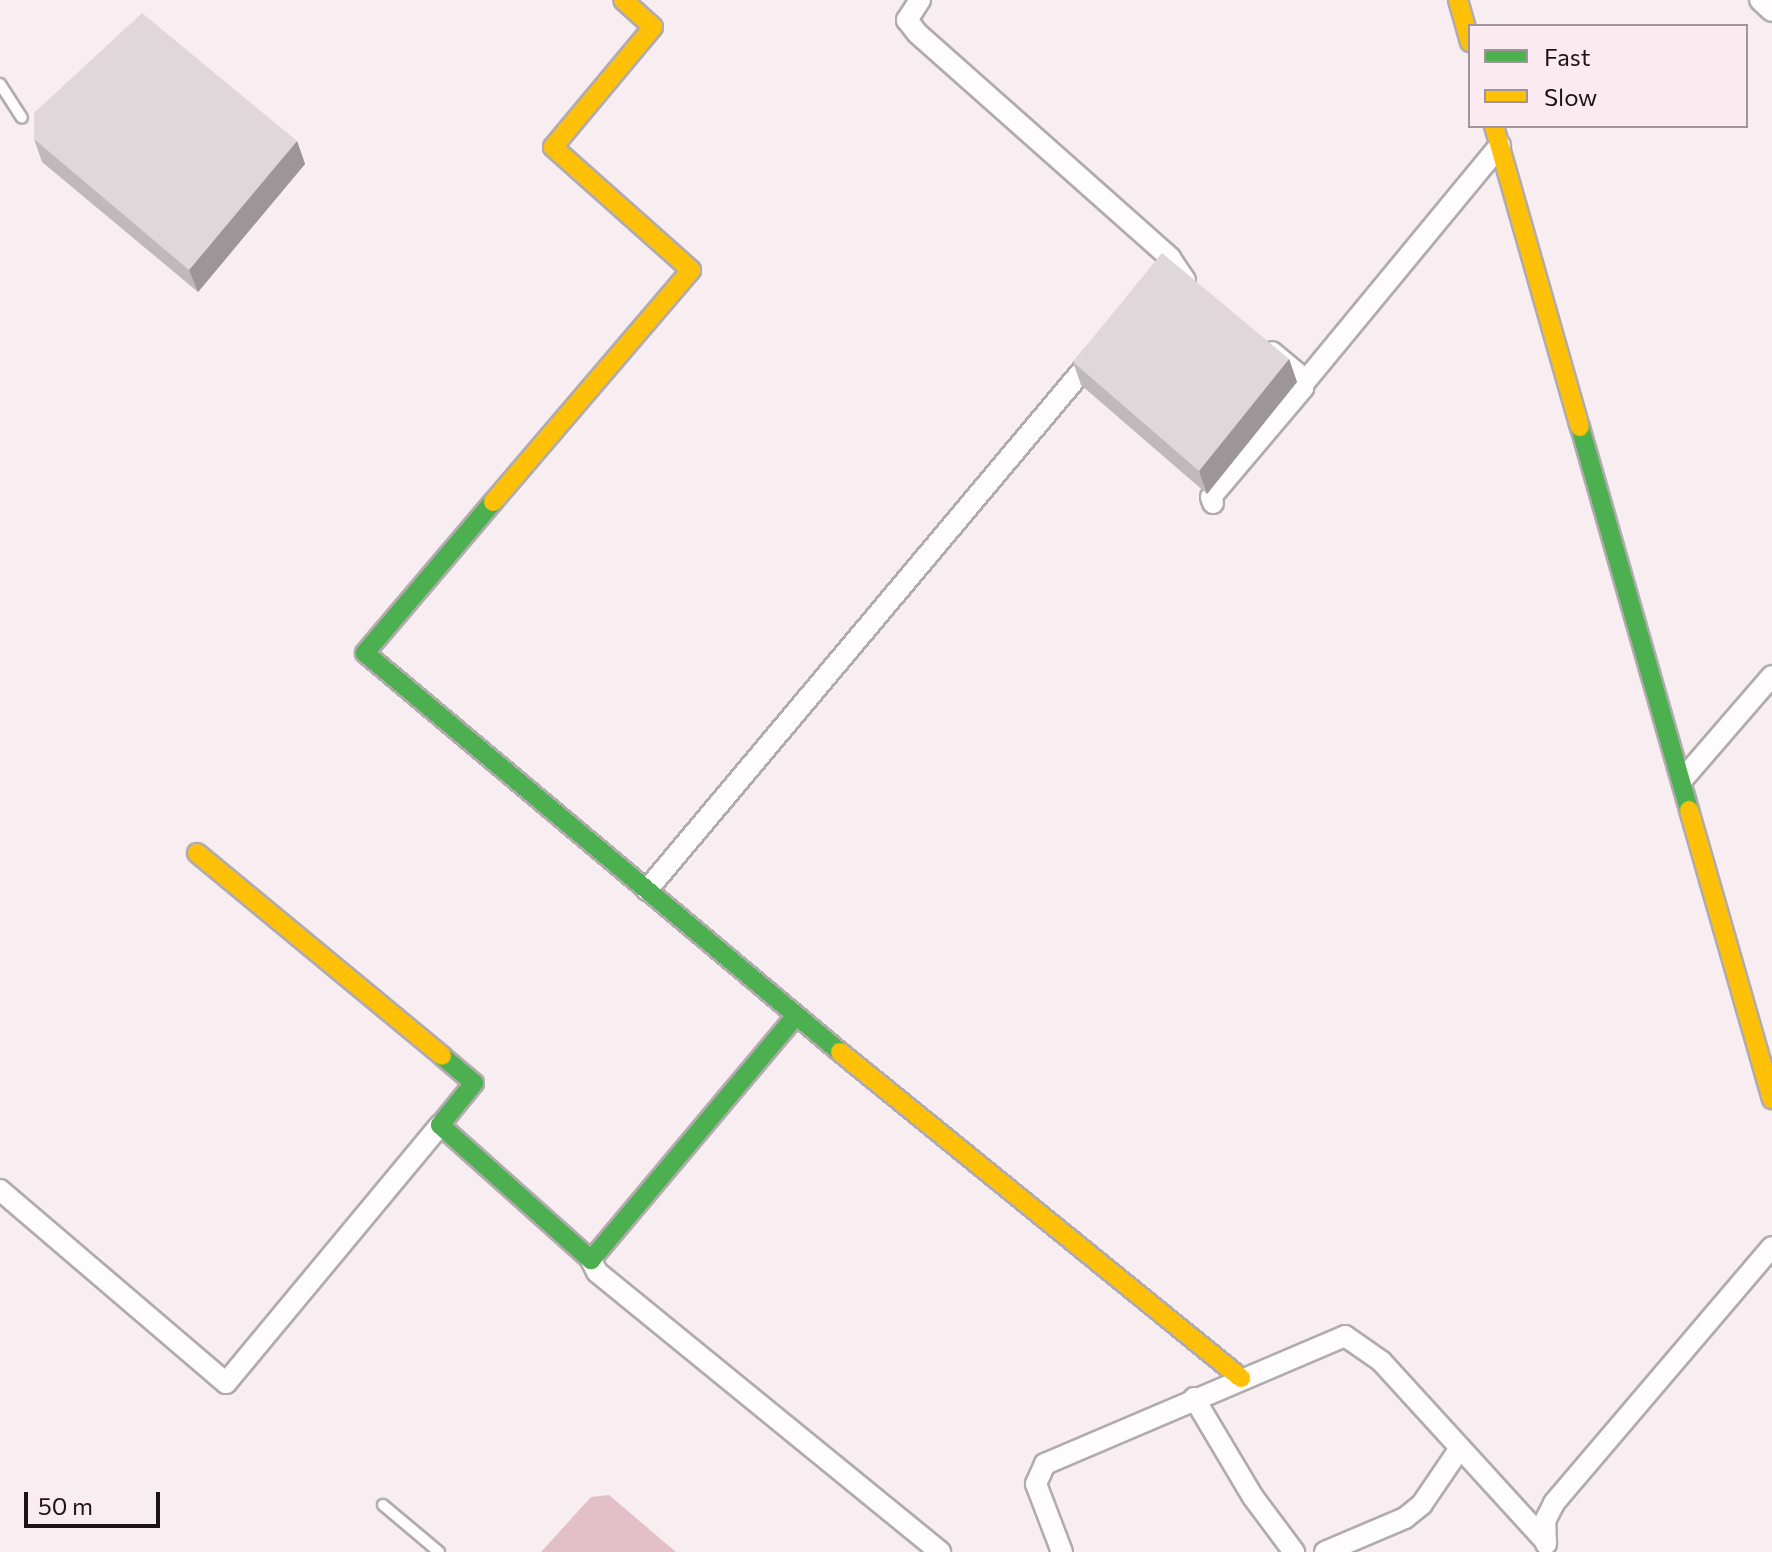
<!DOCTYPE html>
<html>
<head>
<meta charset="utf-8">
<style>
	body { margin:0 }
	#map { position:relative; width:1772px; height:1552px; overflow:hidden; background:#f8eef1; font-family:Commissioner,sans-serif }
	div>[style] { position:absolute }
	.forest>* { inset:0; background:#e3bfca }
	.roads { filter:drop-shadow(2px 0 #b2abad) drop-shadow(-2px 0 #b2abad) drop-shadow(0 2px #b2abad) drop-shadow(0 -2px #b2abad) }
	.lane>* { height:10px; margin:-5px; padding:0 5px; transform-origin:5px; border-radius:5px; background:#fefcfd }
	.street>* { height:20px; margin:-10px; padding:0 10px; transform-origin:10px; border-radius:10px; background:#fefcfd }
	.fast>* { height:18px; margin:-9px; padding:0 9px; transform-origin:9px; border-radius:9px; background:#4caf50 }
	.slow>* { height:18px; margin:-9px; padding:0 9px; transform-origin:9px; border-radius:9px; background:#ffc107 }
	.wall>* { inset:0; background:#c0b9bb }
	.shaded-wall>* { inset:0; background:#9c9698 }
	.building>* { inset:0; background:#dfd7d9 }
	span { translate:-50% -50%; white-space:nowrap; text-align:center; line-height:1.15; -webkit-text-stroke:6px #fbebf0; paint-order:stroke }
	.legend { position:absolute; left:1468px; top:24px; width:280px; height:104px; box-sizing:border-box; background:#fbebf0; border:2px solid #a19599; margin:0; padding:10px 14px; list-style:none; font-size:24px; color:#1a1416 }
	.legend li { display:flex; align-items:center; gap:16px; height:40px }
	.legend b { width:40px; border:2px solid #a19599 }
	.scale { position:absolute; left:24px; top:1492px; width:136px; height:36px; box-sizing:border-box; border:4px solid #1a1416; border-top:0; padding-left:10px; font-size:24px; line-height:28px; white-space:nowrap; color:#1a1416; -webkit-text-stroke:6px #fbebf0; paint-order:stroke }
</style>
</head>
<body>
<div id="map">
	<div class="forest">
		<div style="clip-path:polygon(609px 1495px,676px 1552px,541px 1552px,591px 1497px)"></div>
	</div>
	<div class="roads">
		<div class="lane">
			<div style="left:0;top:84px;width:40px;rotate:57.1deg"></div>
			<div style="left:383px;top:1505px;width:73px;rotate:40deg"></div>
		</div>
		<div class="street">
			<div style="left:920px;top:0;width:24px;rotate:123deg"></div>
			<div style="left:907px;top:20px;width:16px;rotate:52deg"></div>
			<div style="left:917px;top:33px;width:339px;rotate:41.6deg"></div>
			<div style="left:1170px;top:258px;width:27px;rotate:56deg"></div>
			<div style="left:1760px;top:0;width:16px;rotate:43deg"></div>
			<div style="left:1304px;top:383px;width:308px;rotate:-50.5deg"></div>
			<div style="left:1213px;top:503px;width:6px;rotate:-108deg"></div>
			<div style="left:1211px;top:497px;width:143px;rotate:-49.8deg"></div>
			<div style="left:1303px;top:388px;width:10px;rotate:-90deg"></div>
			<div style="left:1303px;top:378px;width:40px;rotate:-140deg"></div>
			<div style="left:1683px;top:779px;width:136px;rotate:-49.2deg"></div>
			<div style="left:647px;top:890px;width:694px;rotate:-50.03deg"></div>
			<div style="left:0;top:1190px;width:297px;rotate:40.5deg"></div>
			<div style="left:226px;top:1383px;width:335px;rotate:-50.3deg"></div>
			<div style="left:591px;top:1260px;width:13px;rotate:63deg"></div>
			<div style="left:597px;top:1272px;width:443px;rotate:39.2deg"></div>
			<div style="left:1194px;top:1398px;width:115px;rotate:59.2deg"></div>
			<div style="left:1253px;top:1497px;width:69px;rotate:53.3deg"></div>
			<div style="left:1546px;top:1544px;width:23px;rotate:-92deg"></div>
			<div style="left:1545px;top:1521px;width:20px;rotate:-63deg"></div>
			<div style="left:1554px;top:1503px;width:336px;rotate:-49.6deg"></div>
			<div style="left:1062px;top:1552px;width:73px;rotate:-110.9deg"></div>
			<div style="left:1036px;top:1484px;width:22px;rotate:-66deg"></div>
			<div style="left:1045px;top:1464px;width:326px;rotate:-23.1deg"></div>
			<div style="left:1345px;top:1336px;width:44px;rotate:34.8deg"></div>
			<div style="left:1381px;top:1361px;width:245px;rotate:47.6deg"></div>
			<div style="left:1325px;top:1552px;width:87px;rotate:-23deg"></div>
			<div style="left:1405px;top:1518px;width:22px;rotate:-39deg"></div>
			<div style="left:1422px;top:1504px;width:68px;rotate:-55.8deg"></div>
		</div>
		<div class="fast">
			<div style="left:1580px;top:427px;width:398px;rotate:74.1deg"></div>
			<div style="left:493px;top:502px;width:198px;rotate:130.3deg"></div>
			<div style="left:365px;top:653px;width:620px;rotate:40.03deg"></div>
			<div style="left:442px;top:1056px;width:42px;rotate:40.2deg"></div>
			<div style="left:474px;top:1083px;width:54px;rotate:129deg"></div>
			<div style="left:440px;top:1125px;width:203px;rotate:41.8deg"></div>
			<div style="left:591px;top:1260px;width:319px;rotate:-50deg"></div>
		</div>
		<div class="slow">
			<div style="left:1458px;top:0;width:44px;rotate:74.1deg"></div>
			<div style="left:1494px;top:126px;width:313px;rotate:74.1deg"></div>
			<div style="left:493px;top:502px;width:305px;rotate:-49.5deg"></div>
			<div style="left:691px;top:270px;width:185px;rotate:-138.3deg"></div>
			<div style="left:553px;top:147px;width:156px;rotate:-50.2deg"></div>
			<div style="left:653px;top:27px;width:40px;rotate:-138deg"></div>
			<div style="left:1689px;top:810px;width:301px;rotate:74deg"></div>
			<div style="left:197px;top:853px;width:318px;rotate:39.6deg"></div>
			<div style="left:840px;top:1052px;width:517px;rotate:39.11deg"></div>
		</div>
	</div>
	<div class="wall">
		<div style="clip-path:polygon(34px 139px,297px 141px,305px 164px,198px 292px,42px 162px)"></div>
		<div style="clip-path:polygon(1289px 359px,1297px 382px,1207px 494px,1081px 385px,1073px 362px)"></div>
	</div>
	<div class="shaded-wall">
		<div style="clip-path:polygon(297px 141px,305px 164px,198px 292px,189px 270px)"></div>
		<div style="clip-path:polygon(1289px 359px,1297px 382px,1207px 494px,1199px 471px)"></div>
	</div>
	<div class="building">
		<div style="clip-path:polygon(142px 13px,297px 141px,189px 270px,34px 139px,34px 113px)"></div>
		<div style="clip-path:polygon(1162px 253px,1289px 359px,1199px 471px,1073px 362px)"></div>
	</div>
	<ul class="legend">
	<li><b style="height:10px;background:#4caf50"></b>Fast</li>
	<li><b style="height:10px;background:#ffc107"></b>Slow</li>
	</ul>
	<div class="scale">50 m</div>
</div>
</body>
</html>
